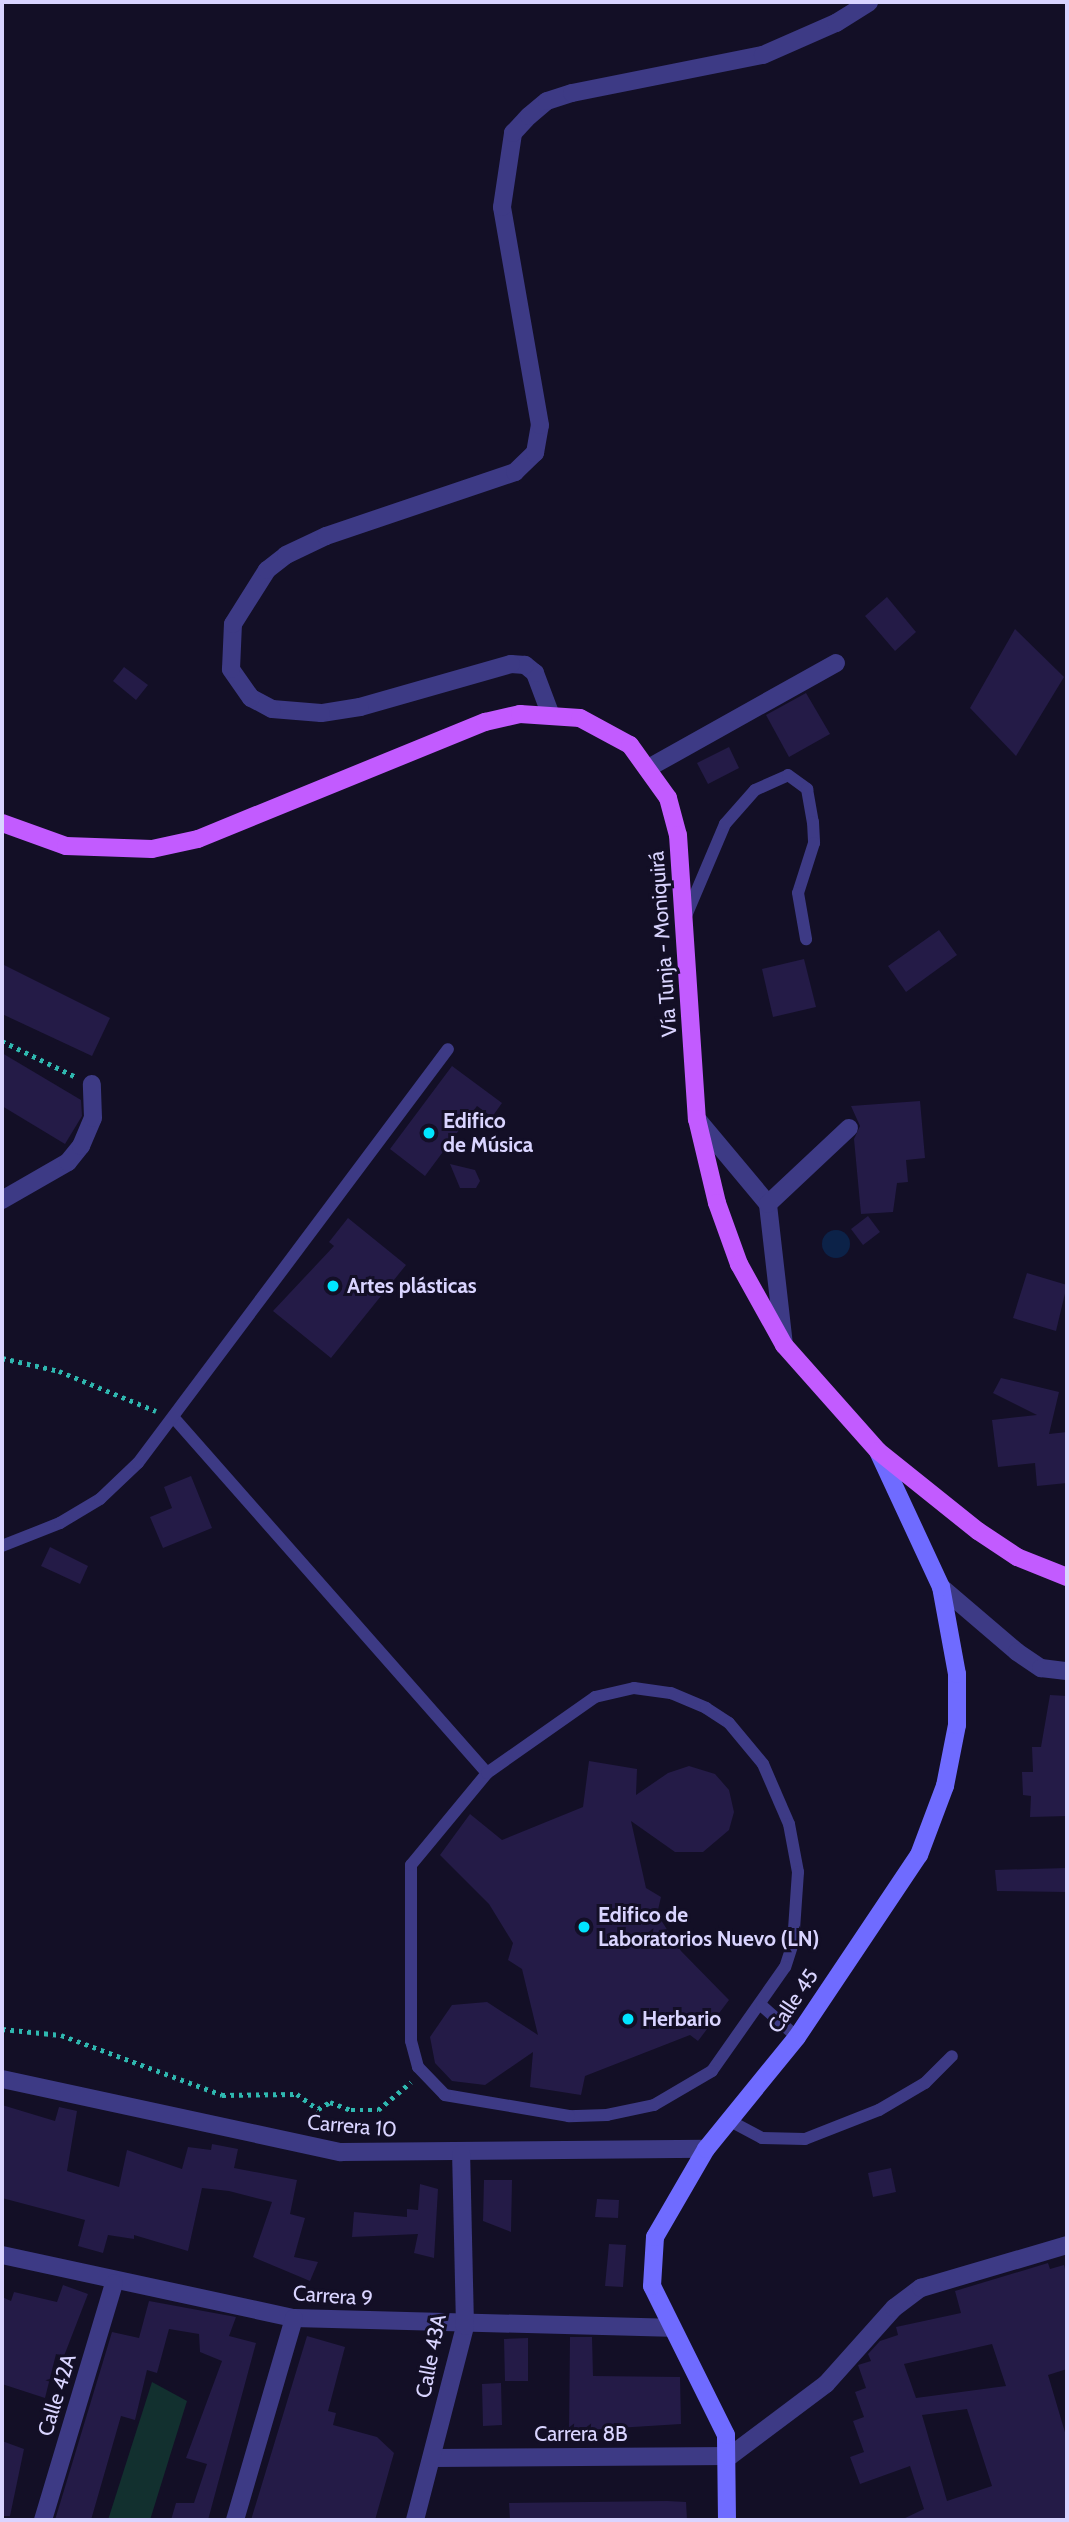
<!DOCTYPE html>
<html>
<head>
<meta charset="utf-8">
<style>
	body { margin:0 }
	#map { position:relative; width:1069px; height:2522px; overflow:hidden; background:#130f26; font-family:Cabin,sans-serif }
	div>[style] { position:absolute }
	.green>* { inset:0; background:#12302f }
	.water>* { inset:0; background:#0c2248 }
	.round { border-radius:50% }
	.building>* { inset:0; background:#241b47 }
	.path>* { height:4.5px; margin-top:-2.25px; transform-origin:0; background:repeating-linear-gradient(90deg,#2fb8b0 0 3.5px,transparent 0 8.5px) }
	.lane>* { height:12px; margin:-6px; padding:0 6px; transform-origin:6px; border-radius:6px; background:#3d3a85 }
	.street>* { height:18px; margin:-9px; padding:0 9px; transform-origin:9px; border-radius:9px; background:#3d3a85 }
	.secondary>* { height:18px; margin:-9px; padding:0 9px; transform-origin:9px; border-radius:9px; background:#6f6bff }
	.primary>* { height:18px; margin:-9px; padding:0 9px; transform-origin:9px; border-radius:9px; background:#c25bff }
	.dots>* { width:19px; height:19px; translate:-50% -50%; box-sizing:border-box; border:4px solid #130f26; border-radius:50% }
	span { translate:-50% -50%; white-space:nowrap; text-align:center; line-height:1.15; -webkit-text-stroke:6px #130f26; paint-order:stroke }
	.street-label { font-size:21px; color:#d9d4ff }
	.poi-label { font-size:21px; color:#d9d4ff; font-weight:700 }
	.left { translate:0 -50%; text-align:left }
	.frame { position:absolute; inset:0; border:4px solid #d9d4ff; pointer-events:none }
</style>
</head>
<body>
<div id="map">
	<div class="green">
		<div style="clip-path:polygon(152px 2382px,187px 2401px,150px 2520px,108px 2520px)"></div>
	</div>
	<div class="water">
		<div class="round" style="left:822px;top:1230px;width:28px;height:28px"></div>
	</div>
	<div class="building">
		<div style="clip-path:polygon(887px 597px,916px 632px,895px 651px,865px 616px)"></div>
		<div style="clip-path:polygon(1015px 629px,1064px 677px,1016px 756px,970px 708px)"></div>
		<div style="clip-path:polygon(124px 667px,148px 685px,136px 700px,113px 681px)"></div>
		<div style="clip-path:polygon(806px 693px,830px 734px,789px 757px,766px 715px)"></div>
		<div style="clip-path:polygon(729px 747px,739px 768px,708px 784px,697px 763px)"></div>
		<div style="clip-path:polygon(939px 930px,957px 955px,906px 992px,888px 966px)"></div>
		<div style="clip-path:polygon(804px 959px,816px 1007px,773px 1017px,762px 969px)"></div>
		<div style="clip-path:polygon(2px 964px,110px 1018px,92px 1056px,2px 1014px)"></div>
		<div style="clip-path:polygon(2px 1053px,81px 1100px,82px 1116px,65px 1144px,2px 1106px)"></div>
		<div style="clip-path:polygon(452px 1066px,502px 1103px,492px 1117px,477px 1106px,425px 1176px,390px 1149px)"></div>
		<div style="clip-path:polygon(920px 1101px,925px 1158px,906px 1160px,908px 1182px,897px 1183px,893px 1212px,861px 1214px,854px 1139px,860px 1126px,851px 1106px)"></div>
		<div style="clip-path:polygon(450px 1164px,475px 1170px,480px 1181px,476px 1188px,460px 1188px)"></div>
		<div style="clip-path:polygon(868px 1216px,880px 1232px,863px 1245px,851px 1229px)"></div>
		<div style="clip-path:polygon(348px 1218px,406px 1265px,331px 1358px,273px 1311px,334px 1246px,329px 1242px)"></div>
		<div style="clip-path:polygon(1027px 1273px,1067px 1285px,1056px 1331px,1013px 1318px)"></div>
		<div style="clip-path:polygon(1001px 1378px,1059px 1392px,1049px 1434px,1067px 1432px,1067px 1483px,1037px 1486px,1035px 1463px,998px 1467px,992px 1420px,1037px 1415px,993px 1393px)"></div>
		<div style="clip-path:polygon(191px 1476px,212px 1528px,163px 1548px,150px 1517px,172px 1508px,164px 1487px)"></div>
		<div style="clip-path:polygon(50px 1547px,88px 1566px,80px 1584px,41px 1566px)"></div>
		<div style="clip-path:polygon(1050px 1695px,1067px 1696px,1067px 1816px,1030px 1817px,1031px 1796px,1023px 1795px,1022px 1772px,1033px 1772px,1032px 1747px,1041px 1747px)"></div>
		<div style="clip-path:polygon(589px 1761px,637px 1769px,636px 1795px,668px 1773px,689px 1766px,715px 1774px,729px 1790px,734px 1812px,729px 1830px,703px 1852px,675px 1852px,631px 1821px,646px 1888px,661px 1897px,657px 1914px,681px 1951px,729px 2000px,698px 2041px,690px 2035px,585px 2076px,581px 2095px,530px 2087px,533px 2052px,485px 2085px,452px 2081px,435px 2063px,430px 2037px,452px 2005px,487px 2002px,538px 2035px,522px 1969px,508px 1960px,513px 1943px,489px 1904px,440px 1855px,470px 1814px,502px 1840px,583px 1807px)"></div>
		<div style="clip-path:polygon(1067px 1868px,1067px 1892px,997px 1891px,995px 1870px)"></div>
		<div style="clip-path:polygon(2px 2105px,55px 2121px,59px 2107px,77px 2111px,67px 2171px,119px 2187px,127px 2150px,182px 2169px,188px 2147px,211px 2150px,212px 2144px,238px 2149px,234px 2168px,297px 2180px,290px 2214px,305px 2218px,294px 2257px,318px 2262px,310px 2281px,253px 2257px,272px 2202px,229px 2191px,202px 2188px,188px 2251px,134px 2235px,134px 2239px,108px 2235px,103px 2253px,78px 2246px,85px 2220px,2px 2198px)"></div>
		<div style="clip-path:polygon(891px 2168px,896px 2192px,873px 2197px,868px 2173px)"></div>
		<div style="clip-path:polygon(484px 2180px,512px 2180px,511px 2232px,483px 2221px)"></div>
		<div style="clip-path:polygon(420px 2184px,438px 2189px,434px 2258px,414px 2253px,418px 2234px,352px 2237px,354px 2212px,407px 2217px,407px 2209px,418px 2210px)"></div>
		<div style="clip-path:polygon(597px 2199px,619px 2200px,618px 2218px,595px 2217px)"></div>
		<div style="clip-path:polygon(609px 2244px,626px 2245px,623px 2287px,605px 2286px)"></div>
		<div style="clip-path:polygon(evenodd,1048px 2263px,1050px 2269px,1064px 2265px,1067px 2277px,1067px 2369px,1048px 2375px,1067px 2439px,1067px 2520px,901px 2520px,924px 2509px,910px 2466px,860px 2484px,850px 2457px,864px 2452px,853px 2421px,864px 2417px,855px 2392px,866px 2388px,858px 2365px,871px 2361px,868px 2354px,880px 2341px,898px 2335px,896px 2327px,961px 2313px,955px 2291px,1048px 2263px,992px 2344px,1006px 2386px,916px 2398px,904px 2364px,992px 2344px,1048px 2263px,967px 2409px,992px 2486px,947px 2501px,922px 2415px,967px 2409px)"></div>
		<div style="clip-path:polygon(63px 2285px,88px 2294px,64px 2356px,56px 2354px,45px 2398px,2px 2384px,2px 2297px,11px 2301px,14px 2292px,57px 2302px)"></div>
		<div style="clip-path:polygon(149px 2301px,236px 2317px,229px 2336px,256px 2343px,208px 2520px,171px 2520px,176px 2503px,194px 2503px,207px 2464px,186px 2458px,222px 2361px,200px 2352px,199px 2334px,169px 2329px,157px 2373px,147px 2370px,135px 2420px,121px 2416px,91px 2520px,55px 2520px,112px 2332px,139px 2338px)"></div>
		<div style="clip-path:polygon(307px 2336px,345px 2347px,328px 2411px,336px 2413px,333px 2425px,377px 2437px,394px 2453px,375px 2520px,251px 2520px)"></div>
		<div style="clip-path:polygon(570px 2337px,592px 2337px,593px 2376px,680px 2377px,681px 2424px,569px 2431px)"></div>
		<div style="clip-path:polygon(528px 2338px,528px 2381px,505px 2381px,504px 2339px)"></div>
		<div style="clip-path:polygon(501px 2383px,502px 2425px,483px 2426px,482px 2384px)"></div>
		<div style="clip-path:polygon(2px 2441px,24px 2449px,10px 2516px,2px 2516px)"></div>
		<div style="clip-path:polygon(667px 2501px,686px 2502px,687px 2520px,510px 2520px,509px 2503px)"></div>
	</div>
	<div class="path">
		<div style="left:2px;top:1041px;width:82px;rotate:25.9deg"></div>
		<div style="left:2px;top:1358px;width:58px;rotate:12.8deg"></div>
		<div style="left:59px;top:1371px;width:105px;rotate:22.4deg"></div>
		<div style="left:2px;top:2029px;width:59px;rotate:5.8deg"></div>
		<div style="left:61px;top:2035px;width:172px;rotate:20.4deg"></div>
		<div style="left:222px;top:2095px;width:75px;rotate:-0.8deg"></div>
		<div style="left:297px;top:2094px;width:26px;rotate:36deg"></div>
		<div style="left:318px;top:2109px;width:14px;rotate:-30deg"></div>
		<div style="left:330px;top:2102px;width:22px;rotate:21deg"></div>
		<div style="left:351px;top:2110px;width:27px"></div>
		<div style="left:378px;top:2110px;width:43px;rotate:-40.3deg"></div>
	</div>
	<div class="lane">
		<div style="left:686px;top:916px;width:100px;rotate:-67deg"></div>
		<div style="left:725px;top:824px;width:45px;rotate:-48.6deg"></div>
		<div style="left:755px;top:790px;width:36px;rotate:-24deg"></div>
		<div style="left:788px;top:775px;width:24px;rotate:36deg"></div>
		<div style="left:807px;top:789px;width:34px;rotate:80deg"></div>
		<div style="left:813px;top:822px;width:21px;rotate:87deg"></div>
		<div style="left:814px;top:843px;width:52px;rotate:107.7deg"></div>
		<div style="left:798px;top:893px;width:47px;rotate:80.1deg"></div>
		<div style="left:174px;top:1418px;width:473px;rotate:48.6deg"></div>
		<div style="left:2px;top:1546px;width:62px;rotate:-21.6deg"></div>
		<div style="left:60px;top:1523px;width:47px;rotate:-31deg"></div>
		<div style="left:100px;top:1499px;width:52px;rotate:-43.5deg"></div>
		<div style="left:138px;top:1463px;width:517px;rotate:-53.17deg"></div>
		<div style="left:634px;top:1688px;width:37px;rotate:8deg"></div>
		<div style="left:671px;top:1693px;width:38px;rotate:23deg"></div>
		<div style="left:706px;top:1708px;width:27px;rotate:33deg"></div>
		<div style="left:729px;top:1723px;width:53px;rotate:50.3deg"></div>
		<div style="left:763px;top:1764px;width:65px;rotate:66.6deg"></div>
		<div style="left:789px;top:1824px;width:49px;rotate:79.4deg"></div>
		<div style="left:798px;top:1872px;width:71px;rotate:94deg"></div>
		<div style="left:793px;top:1943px;width:25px;rotate:108deg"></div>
		<div style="left:785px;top:1967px;width:127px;rotate:125.1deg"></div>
		<div style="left:712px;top:2071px;width:67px;rotate:149.6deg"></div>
		<div style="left:654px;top:2105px;width:48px;rotate:168deg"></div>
		<div style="left:607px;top:2115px;width:38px;rotate:178deg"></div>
		<div style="left:569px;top:2116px;width:126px;rotate:-170.4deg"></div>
		<div style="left:445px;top:2095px;width:39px;rotate:-134deg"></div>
		<div style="left:418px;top:2067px;width:27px;rotate:-105deg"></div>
		<div style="left:411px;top:2041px;width:176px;rotate:-90deg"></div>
		<div style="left:411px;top:1865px;width:119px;rotate:-50.4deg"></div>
		<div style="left:487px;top:1773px;width:132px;rotate:-35.1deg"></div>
		<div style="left:595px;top:1697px;width:40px;rotate:-13deg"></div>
		<div style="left:762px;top:2006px;width:47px;rotate:41.5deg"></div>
		<div style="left:732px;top:2122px;width:34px;rotate:28deg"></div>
		<div style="left:762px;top:2138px;width:43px;rotate:1.3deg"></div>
		<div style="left:805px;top:2139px;width:79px;rotate:-21.4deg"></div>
		<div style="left:879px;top:2110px;width:53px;rotate:-30.4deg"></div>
		<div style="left:925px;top:2083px;width:38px;rotate:-45deg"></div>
	</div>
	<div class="street">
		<div style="left:550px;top:713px;width:43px;rotate:-110.6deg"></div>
		<div style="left:535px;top:673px;width:13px;rotate:-141deg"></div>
		<div style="left:525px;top:665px;width:14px;rotate:-176deg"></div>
		<div style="left:511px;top:664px;width:157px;rotate:164.1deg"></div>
		<div style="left:360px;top:707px;width:39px;rotate:171deg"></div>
		<div style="left:321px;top:713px;width:49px;rotate:-175.3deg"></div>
		<div style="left:272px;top:709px;width:24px;rotate:-152deg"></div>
		<div style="left:251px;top:698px;width:35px;rotate:-125deg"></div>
		<div style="left:231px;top:669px;width:45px;rotate:-87.5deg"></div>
		<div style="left:233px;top:624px;width:64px;rotate:-57.8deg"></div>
		<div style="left:267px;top:570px;width:24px;rotate:-38deg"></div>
		<div style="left:286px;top:555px;width:44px;rotate:-25.4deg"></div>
		<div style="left:326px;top:536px;width:200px;rotate:-18.7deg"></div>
		<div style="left:515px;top:472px;width:28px;rotate:-44deg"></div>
		<div style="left:535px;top:453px;width:28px;rotate:-80deg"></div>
		<div style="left:540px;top:425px;width:221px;rotate:-99.9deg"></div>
		<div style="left:502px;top:207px;width:75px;rotate:-81.5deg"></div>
		<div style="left:513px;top:133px;width:23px;rotate:-47deg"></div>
		<div style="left:529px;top:116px;width:23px;rotate:-40deg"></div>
		<div style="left:547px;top:101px;width:26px;rotate:-18deg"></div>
		<div style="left:572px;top:93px;width:195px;rotate:-11.3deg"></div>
		<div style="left:763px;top:55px;width:80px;rotate:-23.7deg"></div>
		<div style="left:836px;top:23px;width:39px;rotate:-32deg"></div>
		<div style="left:650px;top:767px;width:213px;rotate:-29.2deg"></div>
		<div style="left:697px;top:1119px;width:111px;rotate:50.1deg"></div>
		<div style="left:2px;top:1200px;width:76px;rotate:-29.9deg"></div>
		<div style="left:68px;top:1162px;width:21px;rotate:-51deg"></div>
		<div style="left:81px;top:1146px;width:30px;rotate:-67deg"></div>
		<div style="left:93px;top:1118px;width:34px;rotate:-92deg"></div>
		<div style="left:784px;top:1345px;width:142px;rotate:-96.5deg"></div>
		<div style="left:768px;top:1204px;width:111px;rotate:-43.2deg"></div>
		<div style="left:941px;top:1587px;width:100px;rotate:40.5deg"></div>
		<div style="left:1017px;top:1652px;width:29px;rotate:34deg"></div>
		<div style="left:1041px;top:1668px;width:26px;rotate:7deg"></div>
		<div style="left:2px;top:2079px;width:347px;rotate:12.2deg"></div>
		<div style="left:341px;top:2152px;width:365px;rotate:-0.5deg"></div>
		<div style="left:2px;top:2255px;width:299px;rotate:12.2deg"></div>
		<div style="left:294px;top:2318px;width:375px;rotate:1.5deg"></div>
		<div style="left:432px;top:2458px;width:298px;rotate:-0.4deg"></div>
		<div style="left:730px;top:2456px;width:120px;rotate:-36.9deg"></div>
		<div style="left:826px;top:2384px;width:102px;rotate:-48.2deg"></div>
		<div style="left:894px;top:2308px;width:34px;rotate:-37deg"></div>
		<div style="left:921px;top:2288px;width:152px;rotate:-16.4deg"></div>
		<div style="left:43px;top:2520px;width:247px;rotate:-73.3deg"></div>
		<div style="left:235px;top:2520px;width:210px;rotate:-73.7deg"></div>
		<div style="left:415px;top:2520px;width:200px;rotate:-75.5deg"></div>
		<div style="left:465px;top:2326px;width:172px;rotate:-91.3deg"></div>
	</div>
	<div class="secondary">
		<div style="left:727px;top:2520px;width:85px;rotate:-90.7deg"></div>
		<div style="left:726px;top:2435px;width:166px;rotate:-116.4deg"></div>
		<div style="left:652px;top:2286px;width:49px;rotate:-86.5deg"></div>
		<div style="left:655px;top:2237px;width:102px;rotate:-59.9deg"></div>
		<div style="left:706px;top:2149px;width:144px;rotate:-50.9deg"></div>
		<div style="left:797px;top:2037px;width:219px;rotate:-56.2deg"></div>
		<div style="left:919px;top:1855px;width:74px;rotate:-69.4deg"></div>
		<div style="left:945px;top:1786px;width:62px;rotate:-78.9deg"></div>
		<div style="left:957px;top:1725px;width:51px;rotate:-90deg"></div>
		<div style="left:957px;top:1674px;width:88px;rotate:-100.4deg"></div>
		<div style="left:941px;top:1587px;width:150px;rotate:-114.9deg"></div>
	</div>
	<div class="primary">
		<div style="left:2px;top:823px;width:68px;rotate:19.8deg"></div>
		<div style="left:66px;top:846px;width:86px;rotate:2deg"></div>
		<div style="left:152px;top:849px;width:47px;rotate:-12.3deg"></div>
		<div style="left:198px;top:839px;width:310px;rotate:-22.2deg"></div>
		<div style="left:485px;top:722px;width:36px;rotate:-13deg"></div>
		<div style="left:520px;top:714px;width:60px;rotate:3.8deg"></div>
		<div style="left:580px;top:718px;width:57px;rotate:28.4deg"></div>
		<div style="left:630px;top:745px;width:65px;rotate:54.4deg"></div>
		<div style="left:668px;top:798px;width:38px;rotate:75deg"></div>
		<div style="left:678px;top:835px;width:285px;rotate:86.2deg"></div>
		<div style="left:697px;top:1119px;width:86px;rotate:76.6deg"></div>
		<div style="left:717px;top:1203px;width:65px;rotate:70.2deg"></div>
		<div style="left:739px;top:1264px;width:93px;rotate:60.9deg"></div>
		<div style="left:784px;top:1345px;width:142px;rotate:48.4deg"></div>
		<div style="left:878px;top:1451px;width:128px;rotate:38.7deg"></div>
		<div style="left:978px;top:1531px;width:47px;rotate:33.7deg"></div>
		<div style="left:1017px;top:1557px;width:54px;rotate:21.8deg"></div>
	</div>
	<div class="dots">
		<div style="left:429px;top:1133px;background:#00e5ff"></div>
		<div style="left:333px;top:1286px;background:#00e5ff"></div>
		<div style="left:584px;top:1927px;background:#00e5ff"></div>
		<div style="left:628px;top:2019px;background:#00e5ff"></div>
	</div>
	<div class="street-label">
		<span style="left:663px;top:944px;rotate:-94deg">Vía Tunja - Moniquirá</span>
		<span style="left:793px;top:2001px;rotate:-56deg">Calle 45</span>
		<span style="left:352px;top:2126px;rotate:5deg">Carrera 10</span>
		<span style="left:333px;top:2296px;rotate:4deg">Carrera 9</span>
		<span style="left:431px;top:2356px;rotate:-79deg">Calle 43A</span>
		<span style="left:57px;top:2395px;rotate:-73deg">Calle 42A</span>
		<span style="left:581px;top:2434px">Carrera 8B</span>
	</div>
	<div class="poi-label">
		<span class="left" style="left:443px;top:1133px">Edifico<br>de Música</span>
		<span class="left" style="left:347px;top:1286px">Artes plásticas</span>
		<span class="left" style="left:598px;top:1927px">Edifico de<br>Laboratorios Nuevo (LN)</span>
		<span class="left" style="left:642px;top:2019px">Herbario</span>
	</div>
	<div class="frame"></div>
</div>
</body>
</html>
